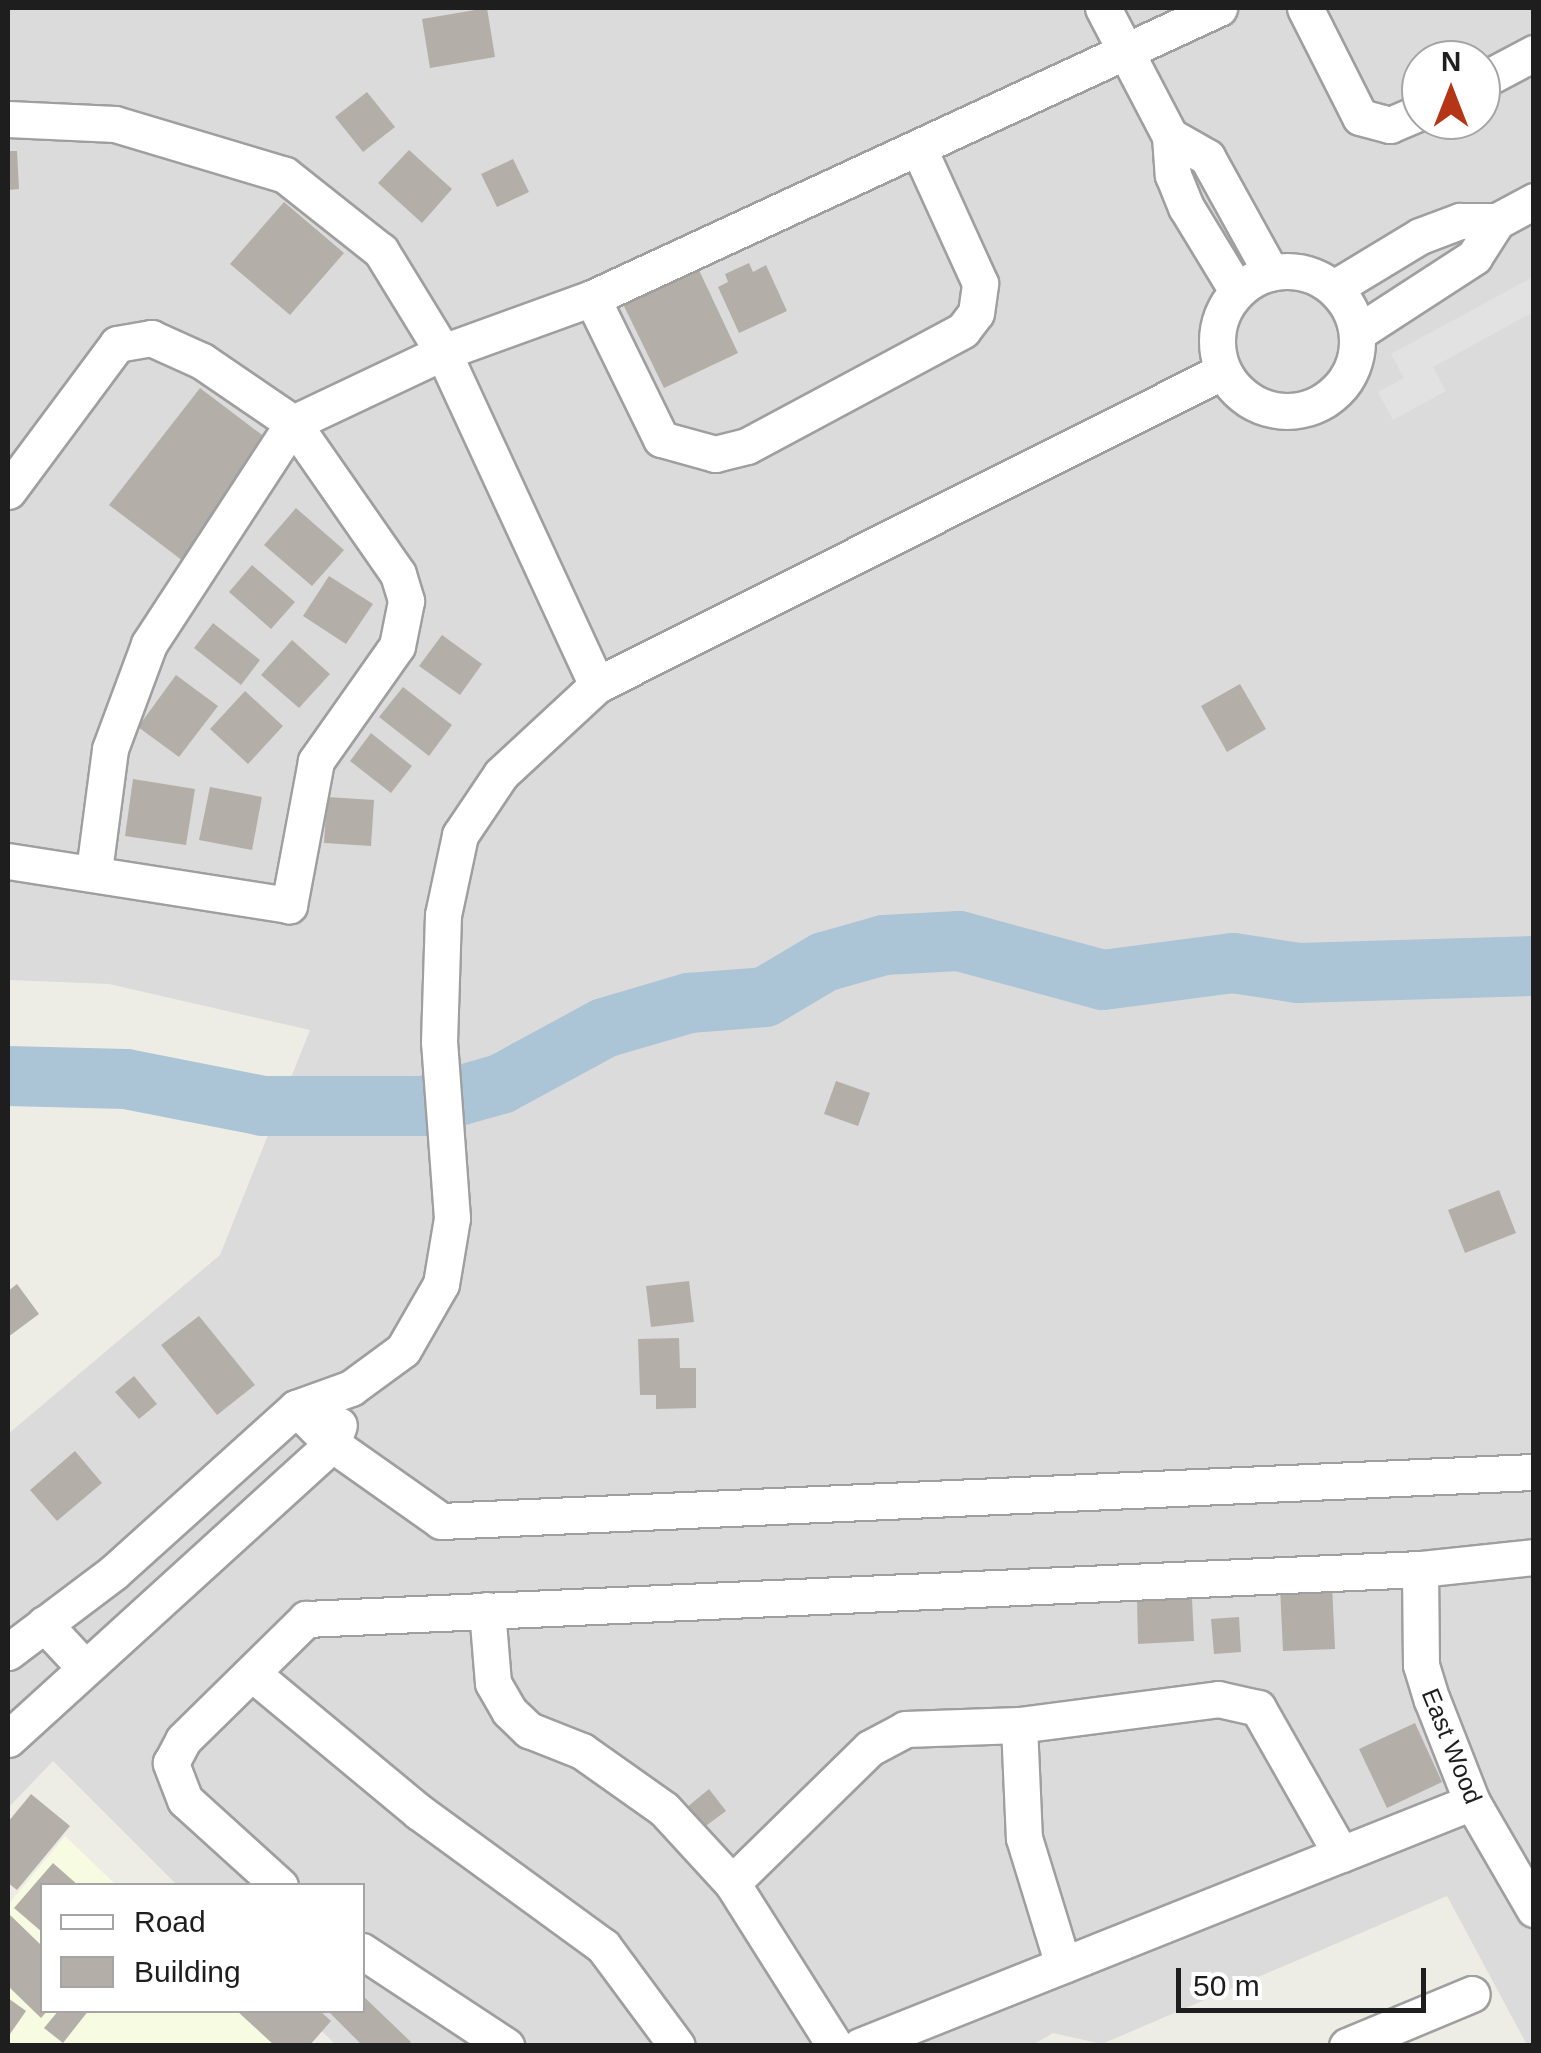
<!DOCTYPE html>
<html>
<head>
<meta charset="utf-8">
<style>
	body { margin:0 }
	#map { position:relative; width:1541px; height:2053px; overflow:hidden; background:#eeede5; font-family:Arial,sans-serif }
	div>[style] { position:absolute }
	.residential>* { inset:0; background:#dcdbdb }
	.education>* { inset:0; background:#f6fbe1 }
	.parking>* { inset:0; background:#e2e2e2 }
	.river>* { height:60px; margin:-30px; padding:0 30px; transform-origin:30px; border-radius:30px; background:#abc4d6 }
	.building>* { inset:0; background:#b3afa8 }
	.roads { filter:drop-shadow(2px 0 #9f9f9f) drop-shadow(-2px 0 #9f9f9f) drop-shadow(0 2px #9f9f9f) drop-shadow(0 -2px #9f9f9f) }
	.street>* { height:35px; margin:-17.5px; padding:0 17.5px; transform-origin:17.5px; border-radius:17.5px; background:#fff }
	.street>.ring { margin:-17.5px; padding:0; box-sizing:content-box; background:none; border:35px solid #fff; border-radius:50% }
	span { translate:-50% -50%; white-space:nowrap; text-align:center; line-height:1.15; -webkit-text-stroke:8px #fff; paint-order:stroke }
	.street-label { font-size:25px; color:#1e1e1e }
	.frame { position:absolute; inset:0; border:10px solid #1e1e1e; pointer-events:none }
	.legend { position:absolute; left:40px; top:1883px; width:325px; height:130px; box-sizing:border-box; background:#fff; border:2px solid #a5a5a5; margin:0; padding:12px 18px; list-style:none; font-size:30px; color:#1e1e1e }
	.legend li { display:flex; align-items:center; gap:20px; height:50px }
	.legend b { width:50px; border:2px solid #a5a5a5 }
	.north { position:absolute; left:1401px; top:40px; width:100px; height:100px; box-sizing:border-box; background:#fff; border:2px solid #a5a5a5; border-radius:50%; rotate:0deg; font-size:28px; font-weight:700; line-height:40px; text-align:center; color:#1e1e1e }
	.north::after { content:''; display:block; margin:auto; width:35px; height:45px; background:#b53617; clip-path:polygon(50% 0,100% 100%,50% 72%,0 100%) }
	.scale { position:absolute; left:1176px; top:1968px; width:250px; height:45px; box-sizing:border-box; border:5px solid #1e1e1e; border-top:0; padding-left:12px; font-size:30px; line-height:35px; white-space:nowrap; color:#1e1e1e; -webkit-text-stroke:8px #fff; paint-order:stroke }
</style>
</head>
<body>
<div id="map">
	<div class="residential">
		<div style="clip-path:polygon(evenodd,8px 8px,1533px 8px,1533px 2045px,1527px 2045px,1447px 1896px,1102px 2044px,1053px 2033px,1031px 2046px,336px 2045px,301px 2011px,362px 2010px,362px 1886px,177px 1885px,53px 1761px,8px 1808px,8px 1434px,220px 1255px,310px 1030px,109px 984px,8px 980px,8px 8px,1421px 60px,1481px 60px,1481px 120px,1421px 120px,1421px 60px)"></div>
	</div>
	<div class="education">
		<div style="clip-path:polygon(65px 1836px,116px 1885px,42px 1886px,42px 2010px,247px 2011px,283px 2046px,8px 2046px,8px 1905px)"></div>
	</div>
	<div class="parking">
		<div style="clip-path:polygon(1533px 277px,1533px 312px,1433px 367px,1446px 391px,1393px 420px,1378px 392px,1404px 378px,1391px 354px)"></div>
	</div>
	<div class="river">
		<div style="left:8px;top:1076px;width:118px;rotate:1.5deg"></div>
		<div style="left:126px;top:1079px;width:140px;rotate:11.1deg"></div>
		<div style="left:263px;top:1106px;width:160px"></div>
		<div style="left:423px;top:1106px;width:81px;rotate:-15.8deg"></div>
		<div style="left:501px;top:1084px;width:117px;rotate:-28.5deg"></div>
		<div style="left:604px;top:1028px;width:89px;rotate:-16.4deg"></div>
		<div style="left:689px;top:1003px;width:76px;rotate:-4.5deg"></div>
		<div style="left:765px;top:997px;width:69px;rotate:-30.7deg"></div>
		<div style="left:824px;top:962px;width:62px;rotate:-15.8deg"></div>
		<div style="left:884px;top:945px;width:75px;rotate:-3.1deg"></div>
		<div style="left:959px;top:941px;width:149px;rotate:15.2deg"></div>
		<div style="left:1103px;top:980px;width:131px;rotate:-7.5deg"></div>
		<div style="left:1233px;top:963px;width:66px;rotate:8.7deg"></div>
		<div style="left:1298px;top:973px;width:236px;rotate:-1.7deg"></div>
	</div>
	<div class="building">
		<div style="clip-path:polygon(487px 8px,495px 57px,430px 68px,422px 19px)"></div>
		<div style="clip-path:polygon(367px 92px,395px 127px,363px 152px,335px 117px)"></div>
		<div style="clip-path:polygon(409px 150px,452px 189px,422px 223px,378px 183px)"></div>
		<div style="clip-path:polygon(8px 151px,17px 151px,19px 189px,8px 190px)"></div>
		<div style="clip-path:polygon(513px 159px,529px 192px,497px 207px,481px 174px)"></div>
		<div style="clip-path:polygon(284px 202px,344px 253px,290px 315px,230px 264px)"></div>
		<div style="clip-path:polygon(749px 263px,753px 272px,766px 265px,787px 311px,739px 333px,718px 287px,728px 282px,725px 274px)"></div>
		<div style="clip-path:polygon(698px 268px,738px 353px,664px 388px,623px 304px)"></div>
		<div style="clip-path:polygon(200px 388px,274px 444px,183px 561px,109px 505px)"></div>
		<div style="clip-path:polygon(296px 508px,344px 550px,312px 586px,264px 545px)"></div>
		<div style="clip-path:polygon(252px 565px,295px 602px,271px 629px,229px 592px)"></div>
		<div style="clip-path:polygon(329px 576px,373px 604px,346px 644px,303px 616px)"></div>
		<div style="clip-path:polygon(213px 623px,260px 660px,241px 685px,194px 648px)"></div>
		<div style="clip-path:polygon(442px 635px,482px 664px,460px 695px,419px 666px)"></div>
		<div style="clip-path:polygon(292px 640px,330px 674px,299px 708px,261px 675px)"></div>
		<div style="clip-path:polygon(176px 675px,218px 706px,179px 757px,138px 727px)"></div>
		<div style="clip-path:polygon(1240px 684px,1266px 729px,1227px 752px,1201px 706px)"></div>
		<div style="clip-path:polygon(403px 687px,452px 725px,429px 756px,379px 717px)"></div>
		<div style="clip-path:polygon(245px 691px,283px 726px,248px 764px,210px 729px)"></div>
		<div style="clip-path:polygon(371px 733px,412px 766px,391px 793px,350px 761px)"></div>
		<div style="clip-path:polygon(133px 779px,195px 789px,186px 845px,125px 836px)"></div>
		<div style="clip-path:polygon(210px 787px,262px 797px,252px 850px,199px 840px)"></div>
		<div style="clip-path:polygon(327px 797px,374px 800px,371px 846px,324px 843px)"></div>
		<div style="clip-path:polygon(836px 1081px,870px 1093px,858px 1126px,824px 1114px)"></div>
		<div style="clip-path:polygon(1499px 1190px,1516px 1233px,1465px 1253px,1448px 1210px)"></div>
		<div style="clip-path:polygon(689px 1281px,694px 1322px,651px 1327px,646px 1286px)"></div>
		<div style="clip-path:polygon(17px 1284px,39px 1314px,8px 1337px,8px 1291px)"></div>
		<div style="clip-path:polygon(199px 1316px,255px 1385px,217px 1415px,161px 1345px)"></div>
		<div style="clip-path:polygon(679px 1338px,680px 1368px,696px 1368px,696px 1408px,656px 1409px,656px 1395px,640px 1395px,638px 1339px)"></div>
		<div style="clip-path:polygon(134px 1376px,157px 1404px,139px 1419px,115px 1392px)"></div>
		<div style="clip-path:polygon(75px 1451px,102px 1483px,57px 1521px,30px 1490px)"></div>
		<div style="clip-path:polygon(1332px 1585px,1335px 1649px,1283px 1651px,1280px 1587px)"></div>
		<div style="clip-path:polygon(1192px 1598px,1194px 1641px,1138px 1644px,1137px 1600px)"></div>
		<div style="clip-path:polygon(1239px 1617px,1241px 1652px,1214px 1654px,1211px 1619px)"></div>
		<div style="clip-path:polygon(1415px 1723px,1442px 1782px,1387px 1808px,1359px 1749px)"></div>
		<div style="clip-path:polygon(709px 1789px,726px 1811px,703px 1828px,686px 1808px)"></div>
		<div style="clip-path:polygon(31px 1794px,70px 1826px,17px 1890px,8px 1883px,8px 1822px)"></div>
		<div style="clip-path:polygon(53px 1863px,79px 1886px,42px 1886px,42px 1932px,14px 1908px)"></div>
		<div style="clip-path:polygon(8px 1913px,42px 1946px,42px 2010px,48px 2010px,41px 2018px,8px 1986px)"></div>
		<div style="clip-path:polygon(362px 1995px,411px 2042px,407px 2046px,363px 2046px,327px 2010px,362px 2010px)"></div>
		<div style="clip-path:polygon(8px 1998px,26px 2011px,8px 2037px)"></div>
		<div style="clip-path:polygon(59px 2010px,89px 2010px,63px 2043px,44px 2028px)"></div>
		<div style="clip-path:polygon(236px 2010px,319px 2010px,331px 2021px,309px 2046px,275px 2046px)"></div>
	</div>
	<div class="roads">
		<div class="street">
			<div style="left:1103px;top:8px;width:144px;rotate:62.4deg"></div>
			<div style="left:1170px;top:136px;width:39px;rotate:86deg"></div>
			<div style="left:1173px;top:175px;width:35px;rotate:68deg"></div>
			<div style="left:1186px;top:207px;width:98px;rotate:58.7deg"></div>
			<div style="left:1305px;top:8px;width:122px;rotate:63.2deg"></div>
			<div style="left:1360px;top:117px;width:31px;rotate:15deg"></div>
			<div style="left:1390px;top:125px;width:34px;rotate:-23deg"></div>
			<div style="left:1481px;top:81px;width:60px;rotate:-27.8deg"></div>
			<div style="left:8px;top:119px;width:107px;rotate:2.7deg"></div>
			<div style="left:115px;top:124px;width:177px;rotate:16.7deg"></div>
			<div style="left:285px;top:175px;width:122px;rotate:38.4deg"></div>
			<div style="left:381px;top:251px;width:119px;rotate:58.5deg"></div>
			<div style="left:443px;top:352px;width:367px;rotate:65.2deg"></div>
			<div style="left:1170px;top:136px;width:43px;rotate:29.6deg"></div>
			<div style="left:1207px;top:157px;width:132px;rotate:61.1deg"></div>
			<div class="ring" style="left:1217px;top:271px;width:105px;height:105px"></div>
			<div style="left:1334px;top:288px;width:100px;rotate:-31.2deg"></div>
			<div style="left:1420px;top:236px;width:43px;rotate:-20.6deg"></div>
			<div style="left:1460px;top:221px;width:37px"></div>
			<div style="left:1497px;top:221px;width:42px;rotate:-28.4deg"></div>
			<div style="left:592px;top:298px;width:157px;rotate:63.9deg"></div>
			<div style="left:661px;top:439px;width:56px;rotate:15.5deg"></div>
			<div style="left:715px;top:454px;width:33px;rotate:-14deg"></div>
			<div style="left:747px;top:446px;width:245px;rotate:-28.2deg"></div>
			<div style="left:963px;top:330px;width:21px;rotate:-53deg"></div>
			<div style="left:976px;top:313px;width:30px;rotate:-82deg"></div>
			<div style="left:980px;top:283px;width:147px;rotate:-114.5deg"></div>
			<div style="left:1357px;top:333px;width:140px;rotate:-33deg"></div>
			<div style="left:1474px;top:257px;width:43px;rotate:-57.4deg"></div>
			<div style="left:8px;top:491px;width:183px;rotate:-53.4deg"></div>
			<div style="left:117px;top:344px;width:35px;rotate:-10deg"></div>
			<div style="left:151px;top:338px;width:56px;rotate:24.3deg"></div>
			<div style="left:202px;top:361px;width:110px;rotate:34.3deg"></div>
			<div style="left:293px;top:423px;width:184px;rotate:55.2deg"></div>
			<div style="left:398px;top:574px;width:28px;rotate:73deg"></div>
			<div style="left:406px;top:601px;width:46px;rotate:101.3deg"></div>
			<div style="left:397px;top:646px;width:141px;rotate:125.2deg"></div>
			<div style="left:316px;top:761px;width:147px;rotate:100.6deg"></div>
			<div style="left:289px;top:905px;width:284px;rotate:-171.1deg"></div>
			<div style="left:94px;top:871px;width:123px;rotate:-82.5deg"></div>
			<div style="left:110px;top:749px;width:112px;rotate:-69.6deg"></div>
			<div style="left:149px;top:644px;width:264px;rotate:-56.9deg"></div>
			<div style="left:293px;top:423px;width:166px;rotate:-25.3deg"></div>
			<div style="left:443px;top:352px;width:158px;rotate:-19.9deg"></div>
			<div style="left:592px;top:298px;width:691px;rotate:-24.82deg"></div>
			<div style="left:296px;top:1408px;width:51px;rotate:45deg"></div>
			<div style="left:332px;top:1444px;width:133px;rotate:35.2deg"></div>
			<div style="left:441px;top:1521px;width:1094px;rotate:-2.57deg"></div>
			<div style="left:1420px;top:1569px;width:96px;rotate:89.4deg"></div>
			<div style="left:1421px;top:1665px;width:37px;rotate:73deg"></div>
			<div style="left:1432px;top:1700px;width:110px;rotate:68.6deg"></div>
			<div style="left:1472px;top:1802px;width:124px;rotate:59.9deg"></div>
			<div style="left:487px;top:1610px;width:73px;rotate:85.3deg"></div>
			<div style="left:493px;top:1683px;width:32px;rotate:60deg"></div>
			<div style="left:509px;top:1711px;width:28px;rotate:44deg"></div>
			<div style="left:529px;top:1730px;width:57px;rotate:21.6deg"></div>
			<div style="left:582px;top:1751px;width:100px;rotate:35.3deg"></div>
			<div style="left:664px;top:1809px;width:100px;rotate:47.4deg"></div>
			<div style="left:732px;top:1883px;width:193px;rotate:57.7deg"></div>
			<div style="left:44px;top:1624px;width:60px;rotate:47deg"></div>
			<div style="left:8px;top:1652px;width:133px;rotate:-37deg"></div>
			<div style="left:114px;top:1572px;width:245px;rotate:-42deg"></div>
			<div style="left:296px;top:1408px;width:59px;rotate:-20deg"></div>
			<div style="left:351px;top:1388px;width:64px;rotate:-36.2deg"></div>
			<div style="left:403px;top:1350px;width:76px;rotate:-60.1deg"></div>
			<div style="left:441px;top:1284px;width:67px;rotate:-80.5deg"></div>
			<div style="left:452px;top:1218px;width:176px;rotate:-94.2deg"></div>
			<div style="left:439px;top:1042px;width:127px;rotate:-88.2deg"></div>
			<div style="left:443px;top:915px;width:82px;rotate:-78deg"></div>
			<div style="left:460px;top:835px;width:73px;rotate:-56.1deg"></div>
			<div style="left:501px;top:774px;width:131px;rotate:-42.8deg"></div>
			<div style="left:597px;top:685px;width:700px;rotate:-26.64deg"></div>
			<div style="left:254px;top:1675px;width:214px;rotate:39.7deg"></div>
			<div style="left:419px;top:1812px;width:228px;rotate:36.1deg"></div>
			<div style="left:603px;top:1946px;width:124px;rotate:53.5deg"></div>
			<div style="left:1019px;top:1725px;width:113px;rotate:87.5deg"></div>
			<div style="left:1024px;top:1838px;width:133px;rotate:72.9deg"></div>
			<div style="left:8px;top:1739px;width:438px;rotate:-42.3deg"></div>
			<div style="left:332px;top:1444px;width:20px;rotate:-70deg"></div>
			<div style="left:732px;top:1883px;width:193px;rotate:-44.4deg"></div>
			<div style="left:870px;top:1748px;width:40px;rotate:-28deg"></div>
			<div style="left:905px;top:1729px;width:114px;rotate:-2deg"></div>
			<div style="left:1019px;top:1725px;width:201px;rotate:-7.4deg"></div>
			<div style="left:1218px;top:1699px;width:41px;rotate:12.7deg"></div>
			<div style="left:1258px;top:1708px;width:168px;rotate:60.4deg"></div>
			<div style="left:280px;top:1886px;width:128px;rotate:-137.8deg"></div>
			<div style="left:185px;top:1800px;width:40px;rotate:-111deg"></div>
			<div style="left:171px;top:1763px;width:26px;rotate:-62deg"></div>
			<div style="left:183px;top:1740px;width:173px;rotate:-44.5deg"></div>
			<div style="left:306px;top:1619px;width:1115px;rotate:-2.57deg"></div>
			<div style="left:1420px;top:1569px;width:115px;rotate:-6deg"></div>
			<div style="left:362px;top:1951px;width:173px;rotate:33.4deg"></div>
			<div style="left:860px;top:2046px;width:659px;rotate:-21.74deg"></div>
			<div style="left:1347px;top:2046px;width:135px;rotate:-22.6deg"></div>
		</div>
	</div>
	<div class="street-label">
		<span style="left:1452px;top:1746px;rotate:68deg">East Wood</span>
	</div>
	<div class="frame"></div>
	<ul class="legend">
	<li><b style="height:12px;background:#fff"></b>Road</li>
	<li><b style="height:28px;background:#b3afa8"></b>Building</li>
	</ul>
	<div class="north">N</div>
	<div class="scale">50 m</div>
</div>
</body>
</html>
